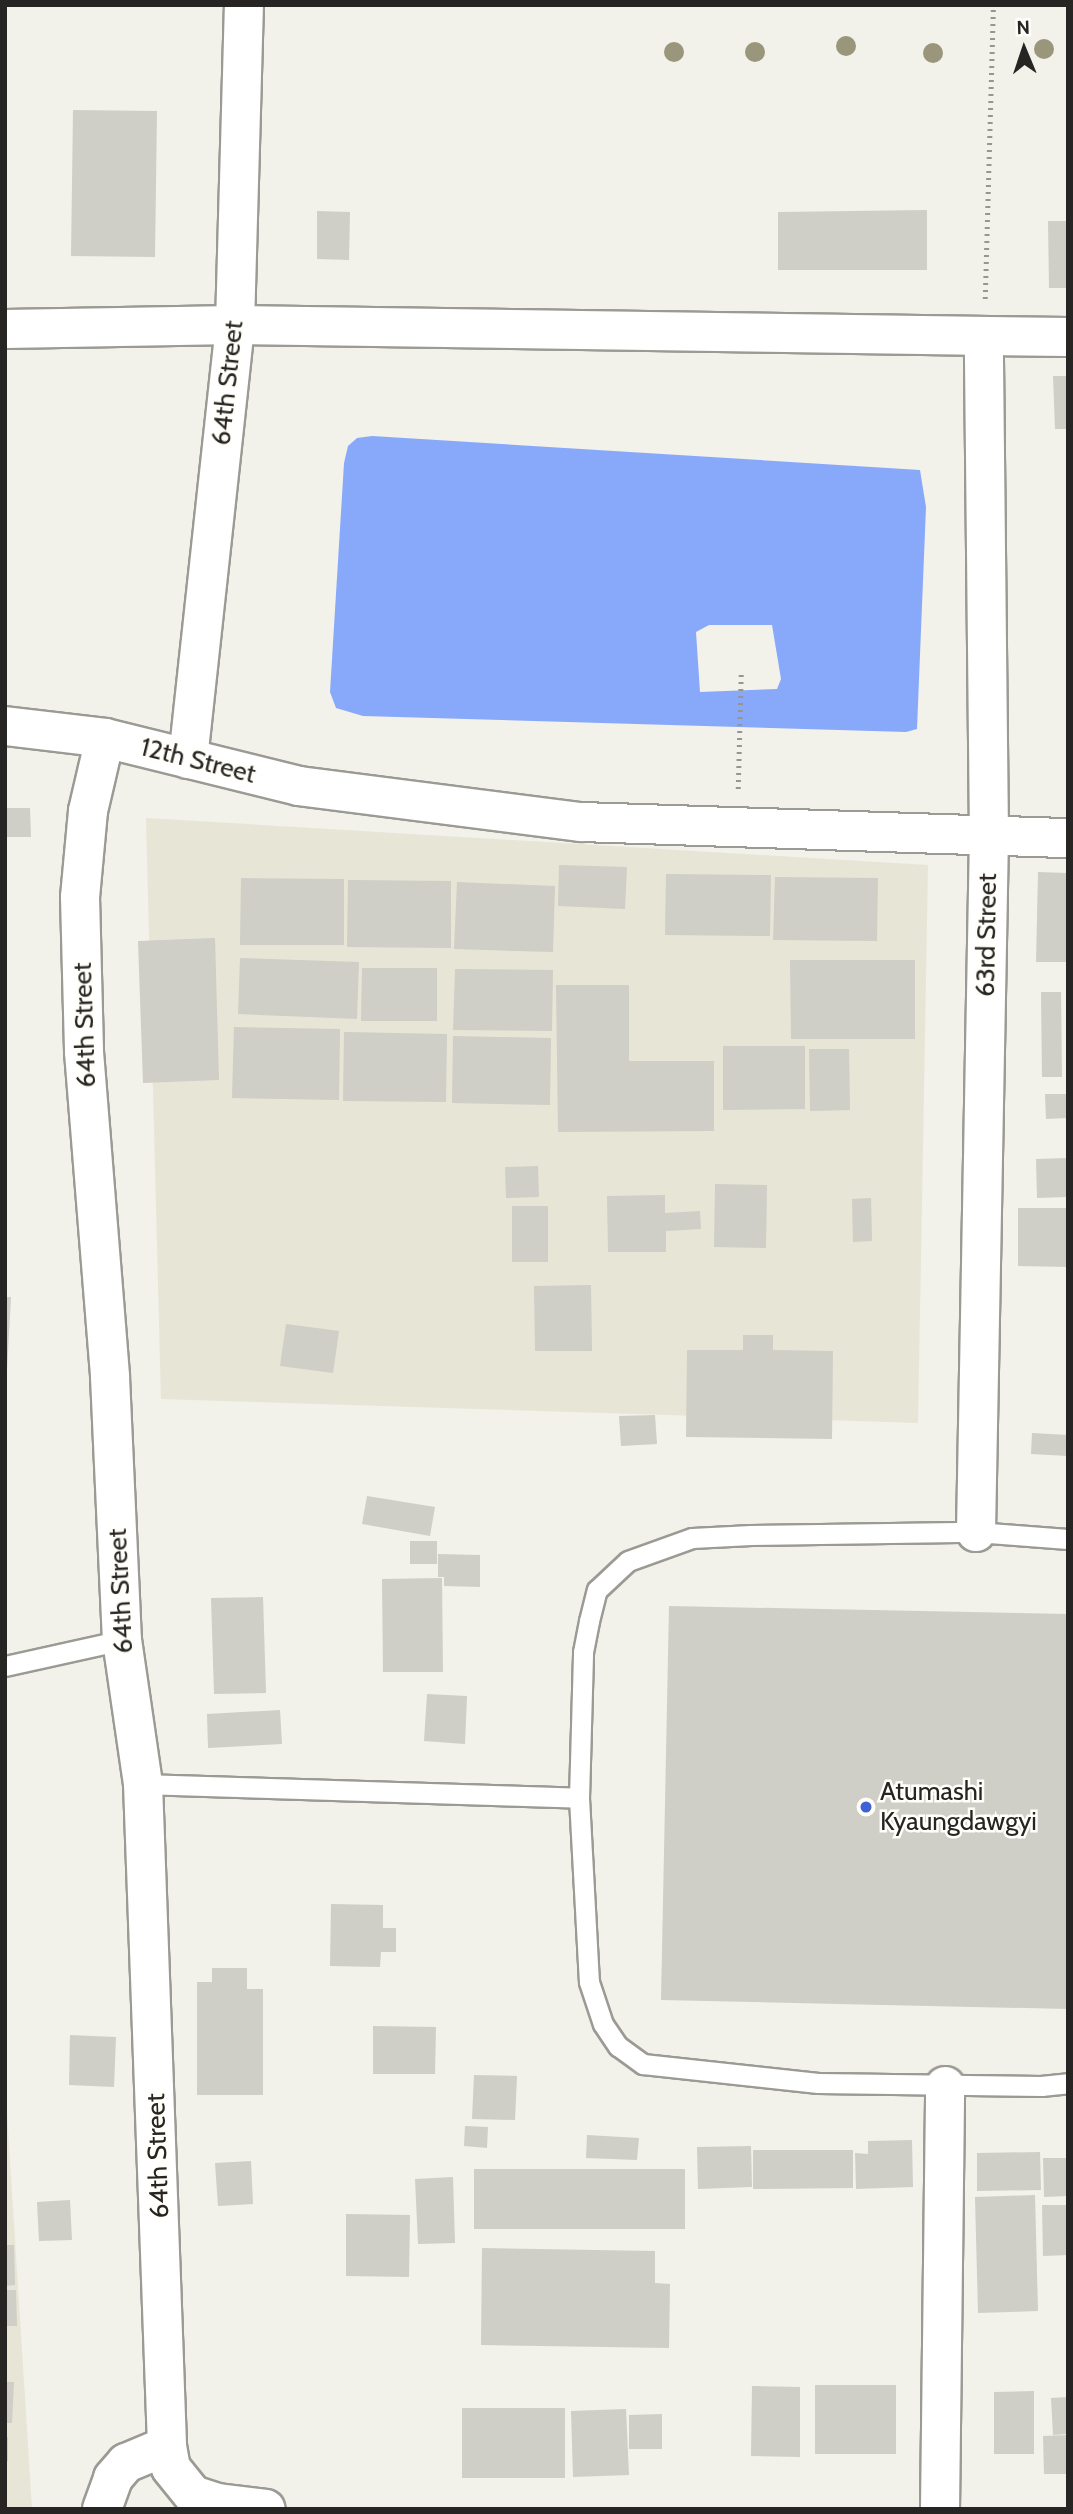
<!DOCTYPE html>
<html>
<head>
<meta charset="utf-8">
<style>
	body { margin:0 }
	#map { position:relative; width:1073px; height:2514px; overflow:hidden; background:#f2f1ea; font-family:Cabin,sans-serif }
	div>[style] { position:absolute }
	.built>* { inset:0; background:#e7e5d6 }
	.water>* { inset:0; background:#88a9fa }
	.building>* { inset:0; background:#cfcec7 }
	.path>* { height:4.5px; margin-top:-2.25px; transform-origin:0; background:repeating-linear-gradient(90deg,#969590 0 2px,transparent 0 7px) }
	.roads { filter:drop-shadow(2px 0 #9b9a94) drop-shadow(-2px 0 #9b9a94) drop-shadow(0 2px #9b9a94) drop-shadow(0 -2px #9b9a94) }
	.lane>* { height:19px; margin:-9.5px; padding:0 9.5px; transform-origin:9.5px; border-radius:9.5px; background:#fff }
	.street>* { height:38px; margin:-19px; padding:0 19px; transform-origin:19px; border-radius:19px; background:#fff }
	.trees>* { width:20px; height:20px; margin:-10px; border-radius:50%; background:#9a967b }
	.dots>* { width:19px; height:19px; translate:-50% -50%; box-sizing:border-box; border:4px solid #fffef8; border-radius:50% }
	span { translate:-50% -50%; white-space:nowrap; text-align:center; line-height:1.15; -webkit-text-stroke:5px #fffef8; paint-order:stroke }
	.street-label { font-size:26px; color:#262523 }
	.poi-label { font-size:26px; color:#262523 }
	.left { translate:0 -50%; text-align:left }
	.frame { position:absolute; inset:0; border:7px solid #262523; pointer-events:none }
	.north { position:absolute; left:989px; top:14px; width:70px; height:70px; -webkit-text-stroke:5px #fffef8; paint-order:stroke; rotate:358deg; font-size:19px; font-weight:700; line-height:28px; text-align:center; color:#262523 }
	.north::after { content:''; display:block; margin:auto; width:24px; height:32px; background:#262523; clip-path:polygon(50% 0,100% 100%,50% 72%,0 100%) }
</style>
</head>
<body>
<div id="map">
	<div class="built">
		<div style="clip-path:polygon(146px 818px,928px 865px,918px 1423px,161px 1399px)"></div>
		<div style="clip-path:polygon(5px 2082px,32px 2509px,5px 2509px)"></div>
	</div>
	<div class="water">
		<div style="clip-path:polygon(evenodd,372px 436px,920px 470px,926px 507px,917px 729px,906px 732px,363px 716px,336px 708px,330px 692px,344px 463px,348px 446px,357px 438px,372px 436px,709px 625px,772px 625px,781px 679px,777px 689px,700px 692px,696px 632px,709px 625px)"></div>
	</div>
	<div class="building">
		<div style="clip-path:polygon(73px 110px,157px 111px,155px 257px,71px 256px)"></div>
		<div style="clip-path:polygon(927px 210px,927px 270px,778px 270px,778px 212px)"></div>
		<div style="clip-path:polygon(317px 211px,350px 212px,349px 260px,317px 259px)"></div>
		<div style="clip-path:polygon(1048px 221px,1068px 221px,1068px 288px,1049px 288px)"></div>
		<div style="clip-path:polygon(1053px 376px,1068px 376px,1068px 429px,1055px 429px)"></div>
		<div style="clip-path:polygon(5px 808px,30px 808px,31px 837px,5px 837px)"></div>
		<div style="clip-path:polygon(559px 865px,627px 867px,625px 909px,558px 906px)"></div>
		<div style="clip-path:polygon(1038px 872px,1068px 873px,1068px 962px,1036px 962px)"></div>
		<div style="clip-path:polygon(666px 874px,771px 875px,770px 936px,665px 935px)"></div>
		<div style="clip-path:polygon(775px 877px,878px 878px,877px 941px,773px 940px)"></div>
		<div style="clip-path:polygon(241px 878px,344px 879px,344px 945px,240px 945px)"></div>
		<div style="clip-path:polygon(348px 880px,451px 881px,451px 948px,347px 947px)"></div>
		<div style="clip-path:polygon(457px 882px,555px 886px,553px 952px,454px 949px)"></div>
		<div style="clip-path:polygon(215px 938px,219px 1080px,143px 1083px,138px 941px)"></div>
		<div style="clip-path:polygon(240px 958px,359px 962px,357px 1019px,238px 1014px)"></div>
		<div style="clip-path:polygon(790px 960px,915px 960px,915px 1039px,791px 1039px)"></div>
		<div style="clip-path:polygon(362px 968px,437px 968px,437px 1021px,361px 1021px)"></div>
		<div style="clip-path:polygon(455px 969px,553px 970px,552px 1031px,453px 1030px)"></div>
		<div style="clip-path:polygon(556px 985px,629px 985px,629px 1061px,714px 1061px,714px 1131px,558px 1132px)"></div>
		<div style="clip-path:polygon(1041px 992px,1061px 992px,1062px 1077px,1042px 1077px)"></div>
		<div style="clip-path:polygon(234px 1027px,340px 1029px,339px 1100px,232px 1098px)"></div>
		<div style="clip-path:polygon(344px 1032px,447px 1034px,446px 1102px,343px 1101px)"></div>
		<div style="clip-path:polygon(453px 1036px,551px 1038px,550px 1105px,452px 1103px)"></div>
		<div style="clip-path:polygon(723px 1046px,805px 1046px,805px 1109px,723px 1110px)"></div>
		<div style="clip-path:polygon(809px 1049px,849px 1049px,850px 1110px,810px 1111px)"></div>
		<div style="clip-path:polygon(1045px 1094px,1068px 1094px,1068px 1118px,1046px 1119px)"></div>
		<div style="clip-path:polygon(1068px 1158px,1068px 1197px,1037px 1198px,1036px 1159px)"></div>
		<div style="clip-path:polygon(538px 1166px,539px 1197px,506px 1198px,505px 1167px)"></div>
		<div style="clip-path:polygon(715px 1184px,767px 1185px,766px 1248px,714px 1247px)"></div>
		<div style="clip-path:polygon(665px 1195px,665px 1213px,700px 1211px,701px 1229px,666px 1231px,666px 1252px,608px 1252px,607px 1196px)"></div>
		<div style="clip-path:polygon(871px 1198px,872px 1241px,853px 1242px,852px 1199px)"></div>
		<div style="clip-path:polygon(512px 1206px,548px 1206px,548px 1262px,512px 1262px)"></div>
		<div style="clip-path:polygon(1018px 1208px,1068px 1208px,1068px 1267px,1018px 1266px)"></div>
		<div style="clip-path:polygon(591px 1285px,592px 1351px,535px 1351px,534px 1286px)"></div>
		<div style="clip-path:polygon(5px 1297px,11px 1297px,7px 1370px,5px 1370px)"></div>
		<div style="clip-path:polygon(286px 1324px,339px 1331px,333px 1373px,280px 1366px)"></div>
		<div style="clip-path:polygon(743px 1335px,773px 1335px,773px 1350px,833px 1351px,832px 1439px,686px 1437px,687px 1350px,743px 1350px)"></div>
		<div style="clip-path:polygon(655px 1415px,657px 1444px,621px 1446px,619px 1416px)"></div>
		<div style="clip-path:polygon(1032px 1433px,1068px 1435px,1068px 1456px,1031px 1454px)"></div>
		<div style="clip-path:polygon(367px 1496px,435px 1507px,430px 1536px,362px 1524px)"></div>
		<div style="clip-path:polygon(410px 1541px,437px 1541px,437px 1564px,410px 1564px)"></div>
		<div style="clip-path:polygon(438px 1554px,480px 1555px,480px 1587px,444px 1586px,444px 1577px,438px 1577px)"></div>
		<div style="clip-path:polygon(442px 1578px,443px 1672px,383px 1672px,382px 1579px)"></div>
		<div style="clip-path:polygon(263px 1597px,266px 1693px,214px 1694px,211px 1598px)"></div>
		<div style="clip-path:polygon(669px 1606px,1068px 1614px,1068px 2009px,661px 2000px)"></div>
		<div style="clip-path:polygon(427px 1694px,467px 1696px,465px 1744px,424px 1741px)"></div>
		<div style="clip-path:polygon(280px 1710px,282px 1744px,208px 1748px,207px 1714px)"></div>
		<div style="clip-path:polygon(331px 1904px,383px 1905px,383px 1928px,396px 1928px,396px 1952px,381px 1952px,380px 1967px,330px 1966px)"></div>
		<div style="clip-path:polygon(212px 1968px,247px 1968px,247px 1989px,263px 1989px,263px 2095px,197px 2095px,197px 1982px,212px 1982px)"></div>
		<div style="clip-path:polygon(373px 2026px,436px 2027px,435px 2074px,373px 2074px)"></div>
		<div style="clip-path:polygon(70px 2035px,116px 2037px,114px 2087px,69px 2085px)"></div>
		<div style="clip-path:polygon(474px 2075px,517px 2076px,515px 2120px,472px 2119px)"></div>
		<div style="clip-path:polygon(465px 2126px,488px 2127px,487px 2148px,464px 2146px)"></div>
		<div style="clip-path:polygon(587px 2135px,639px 2138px,637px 2160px,586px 2158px)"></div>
		<div style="clip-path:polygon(912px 2140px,913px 2187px,856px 2189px,855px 2153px,868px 2154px,868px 2141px)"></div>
		<div style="clip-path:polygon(751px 2146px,752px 2187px,698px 2189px,697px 2147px)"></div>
		<div style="clip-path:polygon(753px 2150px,853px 2150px,853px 2188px,753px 2189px)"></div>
		<div style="clip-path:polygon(1040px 2152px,1041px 2190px,977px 2191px,977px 2153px)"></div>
		<div style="clip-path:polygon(1043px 2158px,1068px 2158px,1068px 2196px,1044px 2197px)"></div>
		<div style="clip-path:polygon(251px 2161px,253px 2204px,218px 2206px,215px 2163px)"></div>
		<div style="clip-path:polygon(474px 2169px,685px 2169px,685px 2229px,474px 2229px)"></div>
		<div style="clip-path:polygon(453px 2177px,455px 2243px,418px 2244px,415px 2179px)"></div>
		<div style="clip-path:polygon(1035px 2195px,1038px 2311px,978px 2313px,975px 2197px)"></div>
		<div style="clip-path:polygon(70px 2200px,72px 2240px,39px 2241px,37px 2202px)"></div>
		<div style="clip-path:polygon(1042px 2205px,1067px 2205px,1068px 2255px,1043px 2256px)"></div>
		<div style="clip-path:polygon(346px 2214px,410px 2215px,409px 2277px,346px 2276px)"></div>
		<div style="clip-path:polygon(5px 2245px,14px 2245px,15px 2285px,5px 2286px)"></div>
		<div style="clip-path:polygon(482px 2248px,655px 2251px,655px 2283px,670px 2284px,669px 2348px,481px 2345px)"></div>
		<div style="clip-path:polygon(5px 2290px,16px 2290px,17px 2326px,5px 2326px)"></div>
		<div style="clip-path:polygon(5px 2382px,14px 2382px,12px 2423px,5px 2423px)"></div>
		<div style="clip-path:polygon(815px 2385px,896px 2385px,896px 2454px,815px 2454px)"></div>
		<div style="clip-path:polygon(752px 2386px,800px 2387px,800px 2457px,751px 2456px)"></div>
		<div style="clip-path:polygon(1034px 2391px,1034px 2454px,994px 2454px,994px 2392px)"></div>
		<div style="clip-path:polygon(1068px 2397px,1068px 2434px,1053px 2435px,1051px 2398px)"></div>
		<div style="clip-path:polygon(462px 2408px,565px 2408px,565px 2478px,462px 2478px)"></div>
		<div style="clip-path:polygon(626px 2409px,629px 2475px,573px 2477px,571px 2411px)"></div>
		<div style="clip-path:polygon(662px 2414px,662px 2449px,629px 2449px,629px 2415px)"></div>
		<div style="clip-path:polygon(1068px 2435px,1068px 2474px,1044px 2474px,1043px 2436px)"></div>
		<div style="clip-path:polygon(5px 2437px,8px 2437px,8px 2461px,5px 2461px)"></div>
	</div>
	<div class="path">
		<div style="left:985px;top:299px;width:294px;rotate:-88.4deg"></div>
		<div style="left:738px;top:789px;width:118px;rotate:-88.5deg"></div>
	</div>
	<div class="roads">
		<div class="lane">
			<div style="left:5px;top:1666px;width:120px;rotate:-12.5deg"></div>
			<div style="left:143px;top:1784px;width:436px;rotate:1.8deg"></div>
			<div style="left:579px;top:1798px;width:146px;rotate:-88.4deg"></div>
			<div style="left:583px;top:1652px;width:32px;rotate:-79deg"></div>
			<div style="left:589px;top:1621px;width:32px;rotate:-76deg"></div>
			<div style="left:597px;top:1590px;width:42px;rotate:-43.1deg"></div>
			<div style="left:628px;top:1561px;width:68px;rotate:-19.8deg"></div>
			<div style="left:692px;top:1538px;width:59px;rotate:-2.9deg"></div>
			<div style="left:751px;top:1535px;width:225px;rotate:-0.8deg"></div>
			<div style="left:976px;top:1532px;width:92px;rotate:4.4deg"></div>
			<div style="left:579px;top:1798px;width:184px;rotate:86.9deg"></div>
			<div style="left:589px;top:1982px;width:44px;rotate:71.6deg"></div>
			<div style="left:603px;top:2024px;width:27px;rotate:56deg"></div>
			<div style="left:618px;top:2046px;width:31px;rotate:36deg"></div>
			<div style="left:643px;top:2064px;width:176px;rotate:6.2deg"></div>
			<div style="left:818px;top:2083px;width:223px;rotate:0.8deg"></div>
			<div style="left:1041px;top:2086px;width:27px;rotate:-6deg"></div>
		</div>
		<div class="street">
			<div style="left:5px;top:329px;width:230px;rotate:-1deg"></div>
			<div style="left:235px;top:325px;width:833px;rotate:0.83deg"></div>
			<div style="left:5px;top:726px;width:101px;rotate:6.8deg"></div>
			<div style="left:105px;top:738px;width:200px;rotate:13.9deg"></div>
			<div style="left:299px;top:786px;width:284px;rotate:7.3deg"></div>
			<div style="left:581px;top:822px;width:487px;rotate:1.9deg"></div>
			<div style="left:105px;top:738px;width:75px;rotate:103.1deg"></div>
			<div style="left:88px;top:811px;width:86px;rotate:95.3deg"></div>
			<div style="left:80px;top:897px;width:155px;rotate:88.5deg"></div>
			<div style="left:84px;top:1052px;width:326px;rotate:85.4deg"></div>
			<div style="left:110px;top:1377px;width:263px;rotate:87.4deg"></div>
			<div style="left:122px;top:1640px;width:146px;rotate:81.7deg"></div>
			<div style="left:143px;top:1784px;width:662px;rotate:87.92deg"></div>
			<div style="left:167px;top:2446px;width:22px;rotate:80deg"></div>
			<div style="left:171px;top:2468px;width:35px;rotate:51deg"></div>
			<div style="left:193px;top:2495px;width:26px;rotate:18deg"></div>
			<div style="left:218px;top:2503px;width:48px;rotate:7.1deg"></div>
			<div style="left:188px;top:759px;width:437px;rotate:-83.8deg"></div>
			<div style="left:235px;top:325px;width:320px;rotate:-88.4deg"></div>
			<div style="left:976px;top:1532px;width:695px;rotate:-88.93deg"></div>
			<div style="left:989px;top:837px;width:498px;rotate:-90.6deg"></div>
			<div style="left:102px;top:2509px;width:33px;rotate:-70deg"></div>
			<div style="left:113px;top:2478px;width:20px;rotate:-49deg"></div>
			<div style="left:126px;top:2463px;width:44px;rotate:-22.5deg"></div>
			<div style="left:940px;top:2509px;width:423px;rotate:-89.3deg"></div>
		</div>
	</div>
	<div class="trees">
		<div style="left:846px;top:46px"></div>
		<div style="left:1044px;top:49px"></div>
		<div style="left:674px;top:52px"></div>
		<div style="left:755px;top:52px"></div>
		<div style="left:933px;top:53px"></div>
	</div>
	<div class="dots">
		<div style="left:866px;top:1807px;background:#3d62d4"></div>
	</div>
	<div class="street-label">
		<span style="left:228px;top:383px;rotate:-84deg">64th Street</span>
		<span style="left:198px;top:761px;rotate:14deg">12th Street</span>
		<span style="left:987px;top:935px;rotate:-89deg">63rd Street</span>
		<span style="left:85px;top:1025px;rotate:-92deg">64th Street</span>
		<span style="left:121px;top:1591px;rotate:-93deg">64th Street</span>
		<span style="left:158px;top:2156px;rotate:-92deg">64th Street</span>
	</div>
	<div class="poi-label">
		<span class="left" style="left:880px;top:1807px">Atumashi<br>Kyaungdawgyi</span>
	</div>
	<div class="frame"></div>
	<div class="north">N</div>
</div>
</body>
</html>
